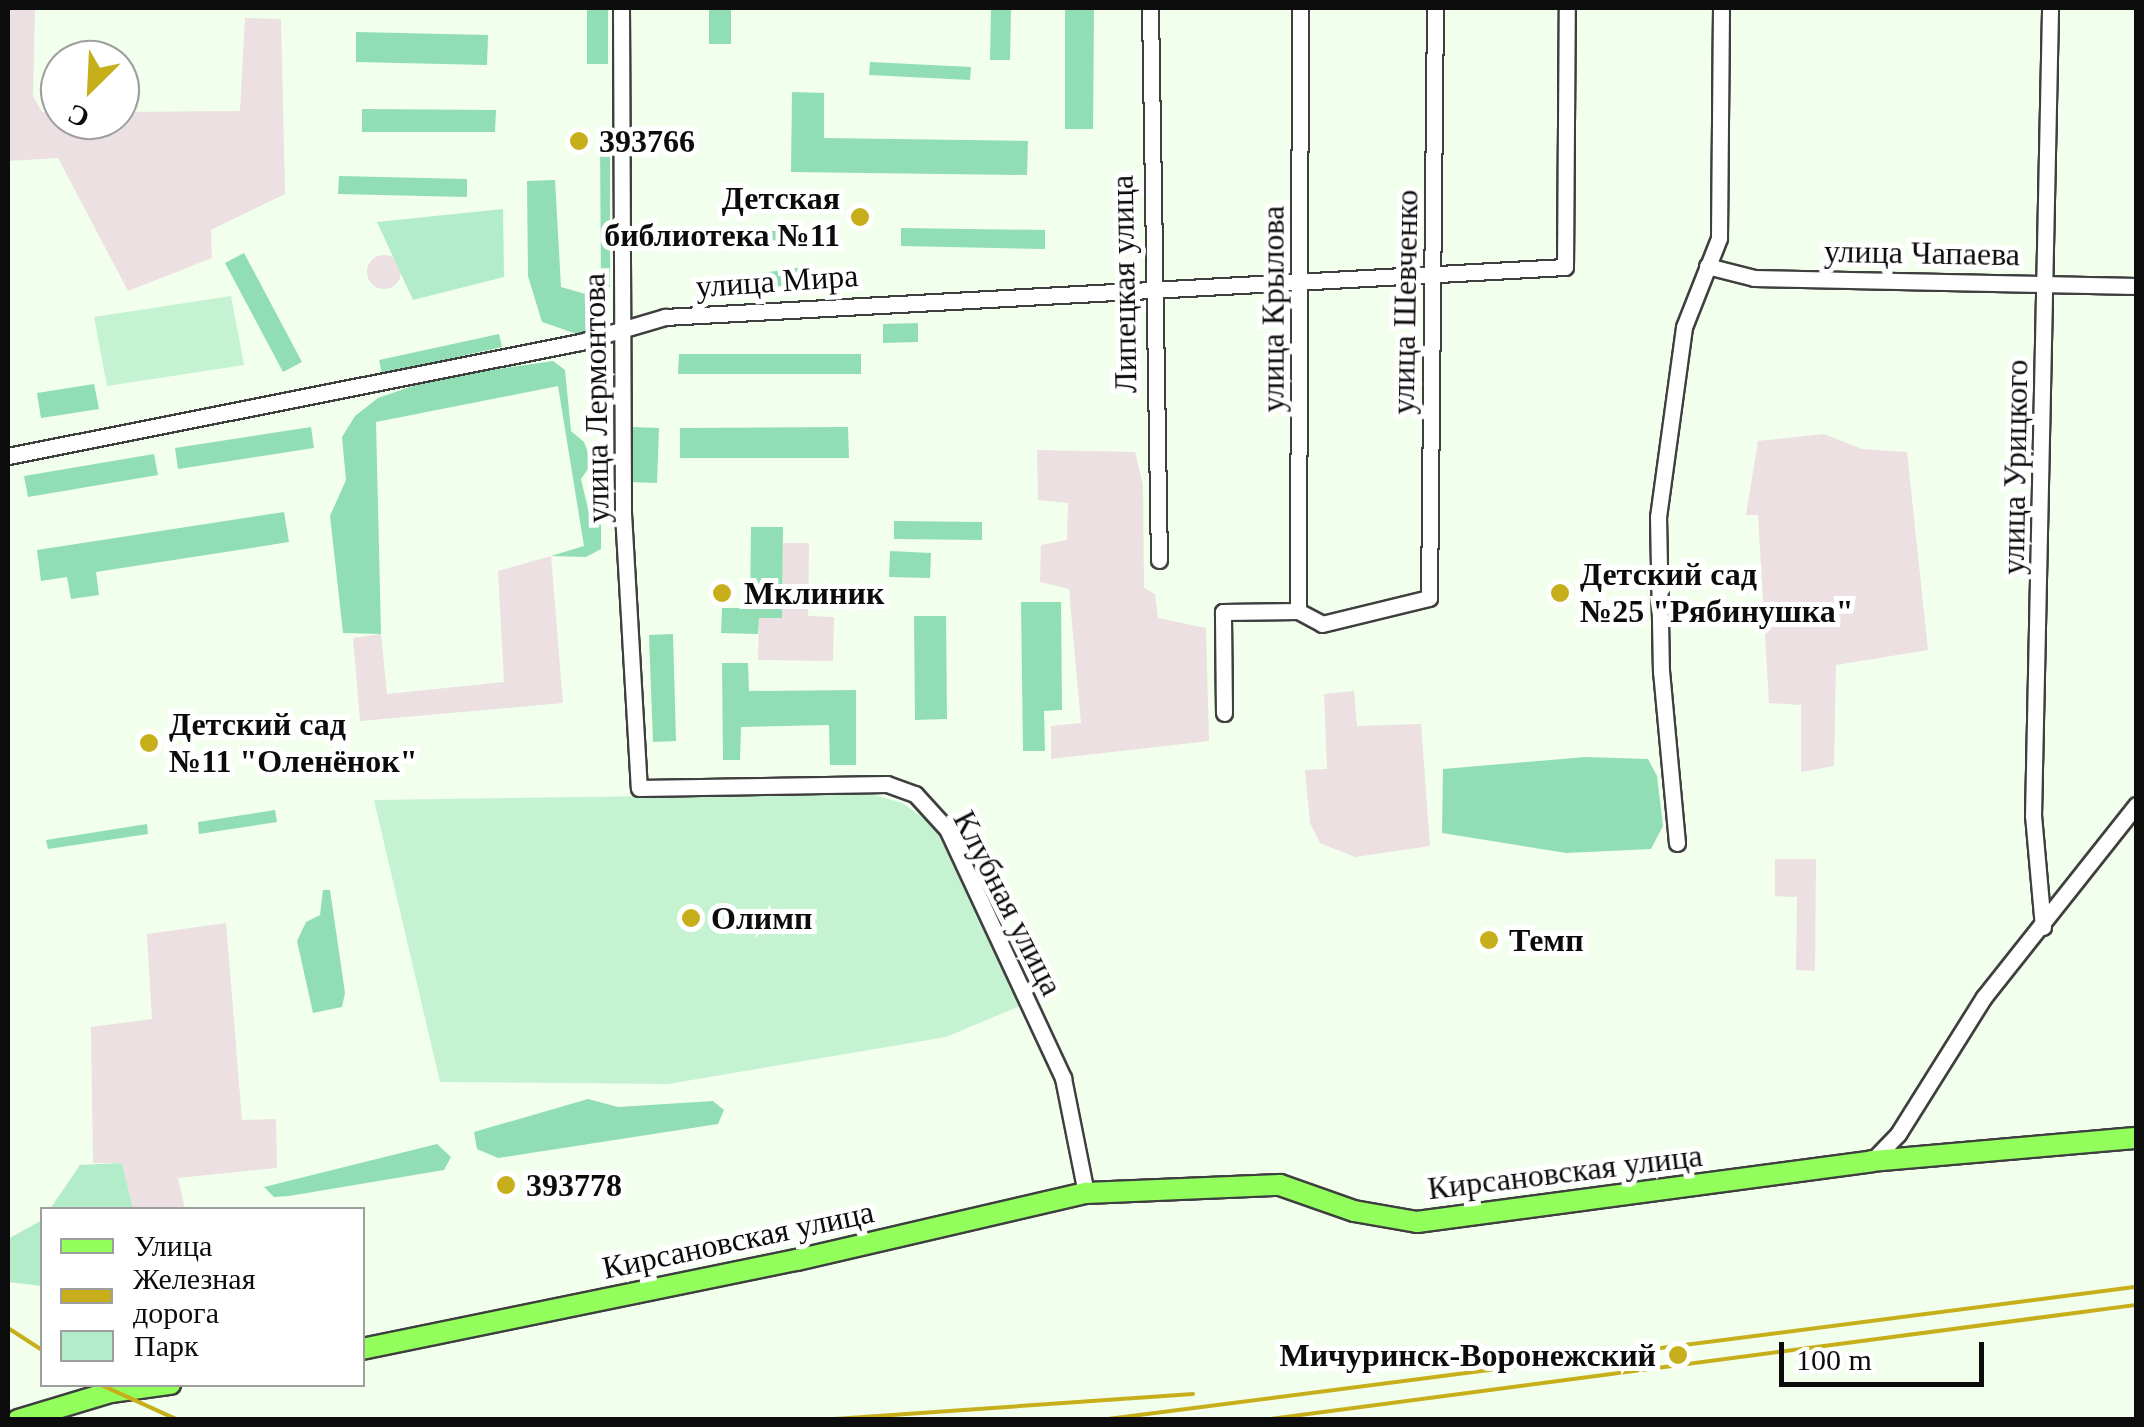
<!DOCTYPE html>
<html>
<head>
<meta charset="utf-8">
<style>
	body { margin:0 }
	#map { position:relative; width:2144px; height:1427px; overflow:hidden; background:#f1ffec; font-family:Georgia,serif }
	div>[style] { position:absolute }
	.industrial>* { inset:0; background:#ece0e2 }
	.round { border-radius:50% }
	.green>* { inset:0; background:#b3ecc9 }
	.forest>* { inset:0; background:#91deb5 }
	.pitch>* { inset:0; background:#c5f3d1 }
	.roads { filter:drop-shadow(2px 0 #3f3f3f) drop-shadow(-2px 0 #3f3f3f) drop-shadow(0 2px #3f3f3f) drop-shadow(0 -2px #3f3f3f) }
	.minor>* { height:15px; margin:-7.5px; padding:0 7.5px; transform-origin:7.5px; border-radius:7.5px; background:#fff }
	.major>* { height:20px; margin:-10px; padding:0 10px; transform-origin:10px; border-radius:10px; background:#92ff5c }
	.rail>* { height:4px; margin:-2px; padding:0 2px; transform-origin:2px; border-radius:2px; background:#c6af1b }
	.dots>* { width:28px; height:28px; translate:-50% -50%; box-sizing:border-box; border:5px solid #fff; border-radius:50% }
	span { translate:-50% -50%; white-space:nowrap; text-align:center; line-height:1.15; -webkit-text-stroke:10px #fff; paint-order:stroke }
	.poi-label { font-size:32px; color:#0c0c0c; font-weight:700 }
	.left { translate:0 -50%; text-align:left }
	.right { translate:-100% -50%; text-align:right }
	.street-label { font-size:32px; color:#0c0c0c }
	.frame { position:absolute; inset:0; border:10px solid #0c0c0c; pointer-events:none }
	.legend { position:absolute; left:40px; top:1207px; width:325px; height:180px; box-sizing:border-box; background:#fff; border:2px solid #9e9e9e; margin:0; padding:12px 18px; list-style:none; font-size:30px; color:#0c0c0c }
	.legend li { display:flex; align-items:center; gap:20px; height:50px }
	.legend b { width:50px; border:2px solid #9e9e9e }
	.north { position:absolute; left:40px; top:40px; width:100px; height:100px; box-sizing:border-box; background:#fff; border:2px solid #9e9e9e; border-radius:50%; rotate:204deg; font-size:28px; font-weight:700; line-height:40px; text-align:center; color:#0c0c0c }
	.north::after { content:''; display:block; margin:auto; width:35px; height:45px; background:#c6af1b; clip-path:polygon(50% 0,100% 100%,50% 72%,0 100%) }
	.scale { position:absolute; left:1779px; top:1342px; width:205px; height:45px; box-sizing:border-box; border:5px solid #0c0c0c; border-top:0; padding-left:12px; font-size:30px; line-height:35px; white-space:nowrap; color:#0c0c0c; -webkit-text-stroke:8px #fff; paint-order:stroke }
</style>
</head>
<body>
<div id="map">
	<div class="industrial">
		<div style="clip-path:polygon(10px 8px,35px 8px,33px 96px,42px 112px,60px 112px,60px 120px,120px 120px,120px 112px,240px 111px,245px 18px,281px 19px,285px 194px,211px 230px,212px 258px,128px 291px,58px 158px,8px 161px)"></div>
		<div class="round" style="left:367px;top:255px;width:34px;height:34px"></div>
		<div style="clip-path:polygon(1824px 434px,1862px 449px,1907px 452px,1928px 650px,1836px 665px,1834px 766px,1801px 772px,1801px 705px,1769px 703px,1758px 515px,1746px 515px,1758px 441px)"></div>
		<div style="clip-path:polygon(1037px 450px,1135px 452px,1143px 485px,1144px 588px,1155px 594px,1158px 618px,1206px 628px,1209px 741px,1051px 759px,1051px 726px,1081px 723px,1069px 589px,1040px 582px,1041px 545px,1067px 540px,1068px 503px,1038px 500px)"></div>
		<div style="clip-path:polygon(783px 543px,809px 543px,808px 616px,834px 617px,833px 661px,758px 660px,759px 617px,782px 617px)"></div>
		<div style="clip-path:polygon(551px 556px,563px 703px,360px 721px,353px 638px,381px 634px,387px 694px,504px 682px,498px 571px)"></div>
		<div style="clip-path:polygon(1354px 691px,1357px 726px,1421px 724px,1430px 846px,1355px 857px,1320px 843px,1310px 823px,1305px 770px,1327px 769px,1324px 694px)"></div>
		<div style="clip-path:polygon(1775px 859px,1816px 859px,1815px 971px,1796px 970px,1797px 897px,1775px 896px)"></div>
		<div style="clip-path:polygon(226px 923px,242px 1120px,276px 1119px,277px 1168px,178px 1178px,185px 1209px,133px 1209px,122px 1163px,93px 1163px,91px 1027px,152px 1019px,147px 934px)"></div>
	</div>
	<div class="green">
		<div style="clip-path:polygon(503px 209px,504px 277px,413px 300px,377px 222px)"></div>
		<div style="clip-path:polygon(122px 1163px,133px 1209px,50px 1209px,80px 1165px)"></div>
		<div style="clip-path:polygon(42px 1220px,42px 1286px,8px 1282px,8px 1239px)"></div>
	</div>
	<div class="forest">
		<div style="clip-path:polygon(587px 8px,608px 8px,608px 64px,587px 64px)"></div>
		<div style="clip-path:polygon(709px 8px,731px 8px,731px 44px,709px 44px)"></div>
		<div style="clip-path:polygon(991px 8px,1011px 8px,1010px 60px,990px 60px)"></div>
		<div style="clip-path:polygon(1065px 8px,1094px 8px,1093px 129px,1065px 129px)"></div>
		<div style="clip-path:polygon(356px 32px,488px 35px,487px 65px,356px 62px)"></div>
		<div style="clip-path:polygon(870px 62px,971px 67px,970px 80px,869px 75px)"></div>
		<div style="clip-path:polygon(792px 92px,824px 93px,824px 138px,1028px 141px,1027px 175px,791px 172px)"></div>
		<div style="clip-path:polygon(362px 109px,496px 110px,495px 132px,362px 132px)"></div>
		<div style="clip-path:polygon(600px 137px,610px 137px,610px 287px,601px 287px)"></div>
		<div style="clip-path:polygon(339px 176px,467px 179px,467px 197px,338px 194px)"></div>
		<div style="clip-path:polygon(555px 180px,561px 287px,593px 296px,604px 312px,583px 336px,542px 322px,528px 276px,527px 181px)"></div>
		<div style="clip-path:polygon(901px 228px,1045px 230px,1045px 249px,901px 246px)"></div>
		<div style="clip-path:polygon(703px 231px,816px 231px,816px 243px,704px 242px)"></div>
		<div style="clip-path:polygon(244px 253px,302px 362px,283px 372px,225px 263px)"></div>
		<div style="clip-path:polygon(811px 266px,814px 286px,717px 300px,714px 280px)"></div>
		<div style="clip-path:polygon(918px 323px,918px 342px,883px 343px,883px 324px)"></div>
		<div style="clip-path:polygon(499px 334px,502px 347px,382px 374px,379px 360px)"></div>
		<div style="clip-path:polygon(679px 354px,861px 354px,861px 374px,678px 374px)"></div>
		<div style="clip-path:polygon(553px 361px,565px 370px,571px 431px,584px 442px,592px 463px,581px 479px,589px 513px,601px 522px,601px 549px,586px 557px,551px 556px,584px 546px,558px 386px,376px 422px,381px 634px,343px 633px,330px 516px,346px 480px,342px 437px,355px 416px,378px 398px,436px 378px)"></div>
		<div style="clip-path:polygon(94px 384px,99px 409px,41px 418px,37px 393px)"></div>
		<div style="clip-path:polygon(311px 427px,314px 448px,178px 469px,175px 448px)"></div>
		<div style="clip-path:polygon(632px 427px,659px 428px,657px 483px,630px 482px)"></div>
		<div style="clip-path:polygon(848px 427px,849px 458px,680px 458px,680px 428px)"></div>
		<div style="clip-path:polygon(154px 454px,158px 475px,28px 497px,24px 476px)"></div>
		<div style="clip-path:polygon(284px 512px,289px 542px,96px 572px,99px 595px,71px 599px,67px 577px,41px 581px,37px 550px)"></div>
		<div style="clip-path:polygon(894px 521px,982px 522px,982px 540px,894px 539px)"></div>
		<div style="clip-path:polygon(751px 527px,783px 527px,782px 618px,759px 618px,758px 634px,721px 633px,722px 608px,750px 608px)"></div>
		<div style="clip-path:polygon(890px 551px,931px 553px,930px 578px,889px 577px)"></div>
		<div style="clip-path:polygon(1021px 602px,1061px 602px,1062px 710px,1044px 711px,1045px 751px,1023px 751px)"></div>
		<div style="clip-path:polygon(914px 616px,946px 616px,947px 719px,915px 720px)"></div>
		<div style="clip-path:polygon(673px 634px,676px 741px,653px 742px,649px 635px)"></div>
		<div style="clip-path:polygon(722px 663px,748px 663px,749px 691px,856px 690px,856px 765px,830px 765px,829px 725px,741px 727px,740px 760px,723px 760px)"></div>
		<div style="clip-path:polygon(1586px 757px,1648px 759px,1657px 776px,1663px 826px,1651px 849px,1566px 853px,1442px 833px,1443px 769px)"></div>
		<div style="clip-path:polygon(275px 810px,277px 822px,199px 834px,198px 822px)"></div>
		<div style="clip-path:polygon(147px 824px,148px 834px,48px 849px,46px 840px)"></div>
		<div style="clip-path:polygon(323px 890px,330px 890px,345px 993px,342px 1007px,313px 1013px,297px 941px,306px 922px,320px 915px)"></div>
		<div style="clip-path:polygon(588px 1099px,618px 1107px,713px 1101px,724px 1110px,718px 1124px,498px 1158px,477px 1149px,474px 1132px)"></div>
		<div style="clip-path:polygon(437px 1144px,451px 1157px,444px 1170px,289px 1196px,274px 1197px,264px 1187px)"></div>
	</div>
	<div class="pitch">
		<div style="clip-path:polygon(231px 296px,244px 365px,107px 386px,94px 317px)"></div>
		<div style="clip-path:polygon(868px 793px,902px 803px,942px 831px,1020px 1006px,946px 1037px,668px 1084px,440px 1082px,374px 800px)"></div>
	</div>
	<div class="roads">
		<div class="minor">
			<div style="left:621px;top:8px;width:505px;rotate:89.77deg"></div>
			<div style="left:623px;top:513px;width:275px;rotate:86.7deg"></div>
			<div style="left:639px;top:788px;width:248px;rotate:-0.9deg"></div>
			<div style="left:887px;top:784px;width:30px;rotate:20deg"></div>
			<div style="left:915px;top:794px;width:47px;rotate:47.6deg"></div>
			<div style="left:947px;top:829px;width:275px;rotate:65deg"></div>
			<div style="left:1063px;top:1078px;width:117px;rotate:78.7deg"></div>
			<div style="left:1150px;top:8px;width:552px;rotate:89.07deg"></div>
			<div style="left:1707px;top:266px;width:49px;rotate:14.3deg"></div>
			<div style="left:1754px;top:278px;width:382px;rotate:1.2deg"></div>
			<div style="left:8px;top:456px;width:583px;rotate:-11.27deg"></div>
			<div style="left:580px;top:342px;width:89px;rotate:-16.4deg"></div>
			<div style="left:665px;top:317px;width:901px;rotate:-3.18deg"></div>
			<div style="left:1565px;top:267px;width:259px;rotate:-89.6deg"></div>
			<div style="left:1298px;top:611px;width:603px;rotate:-89.81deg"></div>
			<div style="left:1224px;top:713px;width:101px;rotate:-90.6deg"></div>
			<div style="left:1223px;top:612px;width:75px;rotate:-0.8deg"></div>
			<div style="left:1298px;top:611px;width:27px;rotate:28deg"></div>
			<div style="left:1322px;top:624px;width:110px;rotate:-13.7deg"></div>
			<div style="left:1429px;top:598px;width:590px;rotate:-89.42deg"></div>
			<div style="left:1677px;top:843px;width:172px;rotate:-95.3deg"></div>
			<div style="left:1661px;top:672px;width:155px;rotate:-91.1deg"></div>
			<div style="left:1658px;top:517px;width:192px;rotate:-82.2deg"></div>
			<div style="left:1684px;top:327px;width:96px;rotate:-68.5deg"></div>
			<div style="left:1719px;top:238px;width:230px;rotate:-89.5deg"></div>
			<div style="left:2043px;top:927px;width:111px;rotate:-95.1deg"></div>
			<div style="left:2033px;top:816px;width:808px;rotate:-88.79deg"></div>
			<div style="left:1872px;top:1161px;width:37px;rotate:-46deg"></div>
			<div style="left:1898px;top:1134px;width:162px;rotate:-57.9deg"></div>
			<div style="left:1984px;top:997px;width:245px;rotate:-51.6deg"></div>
		</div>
		<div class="major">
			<div style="left:362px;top:1349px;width:444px;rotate:-11.6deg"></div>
			<div style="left:797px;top:1260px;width:297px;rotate:-13.1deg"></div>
			<div style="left:1086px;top:1193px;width:194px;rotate:-2.4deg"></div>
			<div style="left:1280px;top:1185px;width:78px;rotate:19.4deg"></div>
			<div style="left:1354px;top:1211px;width:64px;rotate:9.9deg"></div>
			<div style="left:1417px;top:1222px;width:459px;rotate:-7.6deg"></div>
			<div style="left:1872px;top:1161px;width:265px;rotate:-5deg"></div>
			<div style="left:18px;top:1420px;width:97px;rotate:-16.8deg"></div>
			<div style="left:111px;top:1392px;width:60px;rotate:-7.7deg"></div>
		</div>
	</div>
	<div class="rail">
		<div style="left:8px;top:1328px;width:40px;rotate:32.9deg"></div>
		<div style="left:99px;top:1384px;width:87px;rotate:24.5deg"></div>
		<div style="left:820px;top:1420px;width:374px;rotate:-4deg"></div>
		<div style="left:1100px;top:1420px;width:1045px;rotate:-7.32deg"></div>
		<div style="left:1262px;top:1420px;width:882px;rotate:-7.5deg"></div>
	</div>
	<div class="dots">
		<div style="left:579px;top:141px;background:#c6af1b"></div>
		<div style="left:860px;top:217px;background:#c6af1b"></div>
		<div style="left:722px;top:593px;background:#c6af1b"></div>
		<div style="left:1560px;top:593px;background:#c6af1b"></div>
		<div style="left:149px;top:743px;background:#c6af1b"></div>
		<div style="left:691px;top:918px;background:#c6af1b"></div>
		<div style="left:1489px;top:940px;background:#c6af1b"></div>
		<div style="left:506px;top:1185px;background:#c6af1b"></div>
		<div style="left:1678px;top:1355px;background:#c6af1b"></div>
	</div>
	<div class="poi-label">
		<span class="left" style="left:599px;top:141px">393766</span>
		<span class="right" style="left:840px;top:217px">Детская<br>библиотека №11</span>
		<span class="left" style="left:1580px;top:593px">Детский сад<br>№25 "Рябинушка"</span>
		<span class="left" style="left:744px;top:593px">Мклиник</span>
		<span class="left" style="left:169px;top:743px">Детский сад<br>№11 "Оленёнок"</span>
		<span class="left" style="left:711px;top:918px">Олимп</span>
		<span class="left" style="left:1509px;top:940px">Темп</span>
		<span class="left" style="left:526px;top:1185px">393778</span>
		<span class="right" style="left:1656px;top:1355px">Мичуринск-Воронежский</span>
	</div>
	<div class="street-label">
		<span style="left:1922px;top:253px;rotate:1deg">улица Чапаева</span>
		<span style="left:777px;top:281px;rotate:-4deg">улица Мира</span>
		<span style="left:1124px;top:284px;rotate:-91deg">Липецкая улица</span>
		<span style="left:1405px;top:302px;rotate:-89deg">улица Шевченко</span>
		<span style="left:1273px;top:309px;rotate:-90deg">улица Крылова</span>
		<span style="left:596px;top:398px;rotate:-91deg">улица Лермонтова</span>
		<span style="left:2015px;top:467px;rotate:-89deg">улица Урицкого</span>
		<span style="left:1008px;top:903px;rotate:63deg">Клубная улица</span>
		<span style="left:1565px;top:1172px;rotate:-7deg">Кирсановская улица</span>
		<span style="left:738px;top:1240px;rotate:-12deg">Кирсановская улица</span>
	</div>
	<div class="frame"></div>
	<ul class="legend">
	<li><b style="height:12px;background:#92ff5c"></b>Улица</li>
	<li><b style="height:12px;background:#c6af1b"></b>Железная дорога</li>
	<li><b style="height:28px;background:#b3ecc9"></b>Парк</li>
	</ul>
	<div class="north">С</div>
	<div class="scale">100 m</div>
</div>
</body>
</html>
